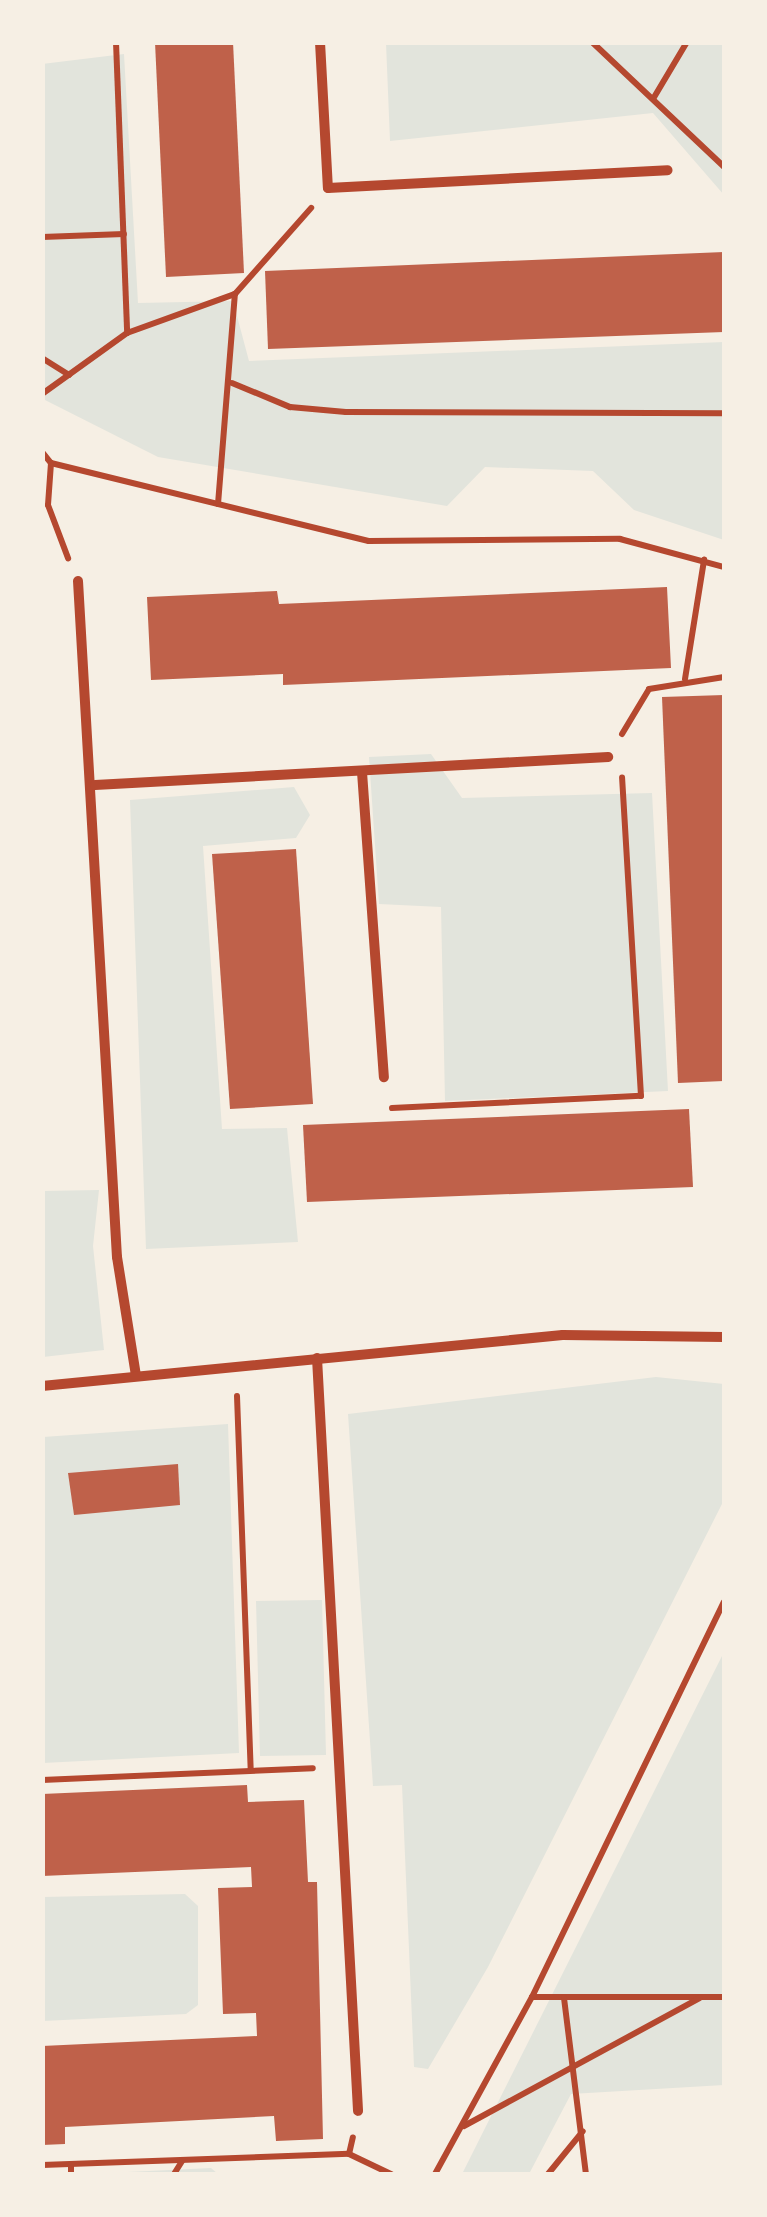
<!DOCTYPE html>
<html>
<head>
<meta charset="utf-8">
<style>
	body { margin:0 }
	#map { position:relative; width:767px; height:2217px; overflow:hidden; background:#f6efe4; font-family:Bitter,serif }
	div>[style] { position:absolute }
	.green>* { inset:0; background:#e2e4dc }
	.building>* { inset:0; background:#bf614a }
	.path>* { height:6px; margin:-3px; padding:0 3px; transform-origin:3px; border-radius:3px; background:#b5482f }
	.minor>* { height:10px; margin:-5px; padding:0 5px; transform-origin:5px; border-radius:5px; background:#b5482f }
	span { translate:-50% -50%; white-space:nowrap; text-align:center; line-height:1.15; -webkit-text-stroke:10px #f6efe4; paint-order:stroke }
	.frame { position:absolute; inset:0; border:45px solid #f6efe4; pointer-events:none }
</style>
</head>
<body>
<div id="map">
	<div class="green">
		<div style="clip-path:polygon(386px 43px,724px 43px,724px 195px,653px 113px,390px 141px)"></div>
		<div style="clip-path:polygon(124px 54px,138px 303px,233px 301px,249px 361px,724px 342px,724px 540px,634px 510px,593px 471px,485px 467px,447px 506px,158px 457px,43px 399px,42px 64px)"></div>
		<div style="clip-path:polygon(431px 754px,462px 798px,652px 793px,668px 1091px,445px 1101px,441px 907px,379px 904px,369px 757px)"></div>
		<div style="clip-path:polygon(294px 787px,310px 815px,296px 838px,203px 846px,222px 1129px,287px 1128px,298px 1242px,146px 1249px,130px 800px)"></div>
		<div style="clip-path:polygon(99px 1190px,93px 1246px,104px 1350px,43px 1357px,43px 1191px)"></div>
		<div style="clip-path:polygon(656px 1377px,724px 1384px,724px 1500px,488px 1967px,428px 2069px,414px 2067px,402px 1785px,373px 1786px,348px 1414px)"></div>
		<div style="clip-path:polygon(228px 1424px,239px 1753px,43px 1763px,43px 1437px)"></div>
		<div style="clip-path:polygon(322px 1600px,326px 1755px,260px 1756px,256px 1601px)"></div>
		<div style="clip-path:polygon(724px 1652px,724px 2085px,571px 2094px,529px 2174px,462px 2174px)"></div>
		<div style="clip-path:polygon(185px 1894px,198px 1906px,198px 2005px,186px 2014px,43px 2021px,43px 1897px)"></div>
		<div style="clip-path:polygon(211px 2168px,218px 2174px,86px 2174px)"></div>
	</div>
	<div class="building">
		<div style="clip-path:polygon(155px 42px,233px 42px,244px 273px,166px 277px)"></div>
		<div style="clip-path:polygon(724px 252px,724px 332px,268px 349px,265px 271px)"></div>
		<div style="clip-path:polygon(667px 587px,671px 668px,283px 685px,283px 674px,151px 680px,147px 597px,277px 591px,279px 604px)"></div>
		<div style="clip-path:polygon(724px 695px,724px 1081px,678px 1083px,662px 697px)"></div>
		<div style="clip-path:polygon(296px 849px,313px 1104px,230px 1109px,212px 854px)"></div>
		<div style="clip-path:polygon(689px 1109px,693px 1187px,307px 1202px,303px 1125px)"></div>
		<div style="clip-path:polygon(178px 1464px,180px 1505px,74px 1515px,68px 1473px)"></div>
		<div style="clip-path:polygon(247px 1785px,248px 1802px,304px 1800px,308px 1882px,317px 1882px,323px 2139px,276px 2141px,274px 2116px,65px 2127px,65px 2144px,42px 2145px,42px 2046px,257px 2036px,256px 2013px,223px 2014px,218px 1888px,252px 1887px,251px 1867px,42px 1876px,42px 1794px)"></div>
	</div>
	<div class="path">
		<div style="left:116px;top:42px;width:291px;rotate:87.8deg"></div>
		<div style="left:592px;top:42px;width:182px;rotate:43.4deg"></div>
		<div style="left:653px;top:99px;width:66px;rotate:-59.2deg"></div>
		<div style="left:42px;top:237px;width:82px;rotate:-2.1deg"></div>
		<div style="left:42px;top:358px;width:32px;rotate:32deg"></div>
		<div style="left:232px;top:383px;width:63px;rotate:22.5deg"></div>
		<div style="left:290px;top:407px;width:56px;rotate:5.1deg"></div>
		<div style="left:346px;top:412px;width:378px;rotate:0.2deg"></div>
		<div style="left:42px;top:394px;width:105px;rotate:-35.7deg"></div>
		<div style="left:127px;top:333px;width:115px;rotate:-19.9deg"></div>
		<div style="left:235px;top:294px;width:115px;rotate:-48.5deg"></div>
		<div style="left:42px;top:452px;width:14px;rotate:51deg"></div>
		<div style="left:51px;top:463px;width:327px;rotate:13.8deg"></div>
		<div style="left:369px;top:541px;width:251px;rotate:-0.5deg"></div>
		<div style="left:620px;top:539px;width:108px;rotate:15.1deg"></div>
		<div style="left:51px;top:463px;width:42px;rotate:94.1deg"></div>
		<div style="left:48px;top:505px;width:57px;rotate:69.3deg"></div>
		<div style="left:218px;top:504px;width:211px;rotate:-85.4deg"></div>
		<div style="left:685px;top:679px;width:121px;rotate:-80.9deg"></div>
		<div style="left:622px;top:734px;width:52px;rotate:-59deg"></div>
		<div style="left:649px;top:689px;width:76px;rotate:-9.1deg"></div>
		<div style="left:392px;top:1108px;width:249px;rotate:-2.8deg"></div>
		<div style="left:641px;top:1096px;width:319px;rotate:-93.4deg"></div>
		<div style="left:237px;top:1396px;width:373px;rotate:87.9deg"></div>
		<div style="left:42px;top:1780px;width:271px;rotate:-2.5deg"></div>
		<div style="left:532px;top:1997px;width:192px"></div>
		<div style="left:564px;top:1998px;width:177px;rotate:82.9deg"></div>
		<div style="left:464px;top:2126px;width:268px;rotate:-28.5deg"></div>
		<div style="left:349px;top:2154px;width:47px;rotate:25.5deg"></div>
		<div style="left:71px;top:2164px;width:10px;rotate:90deg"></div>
		<div style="left:42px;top:2165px;width:307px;rotate:-2.1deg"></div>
		<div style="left:349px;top:2154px;width:17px;rotate:-77deg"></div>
		<div style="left:174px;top:2174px;width:15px;rotate:-58deg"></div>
		<div style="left:435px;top:2174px;width:202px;rotate:-61.3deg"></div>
		<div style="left:532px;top:1997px;width:439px;rotate:-64.1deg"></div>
		<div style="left:548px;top:2174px;width:55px;rotate:-50.9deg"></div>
	</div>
	<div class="minor">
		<div style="left:320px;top:42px;width:146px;rotate:86.9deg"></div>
		<div style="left:328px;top:188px;width:340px;rotate:-3deg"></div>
		<div style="left:78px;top:581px;width:677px;rotate:86.7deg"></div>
		<div style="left:117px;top:1257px;width:120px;rotate:80.9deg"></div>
		<div style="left:362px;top:772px;width:306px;rotate:85.9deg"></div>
		<div style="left:95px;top:785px;width:514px;rotate:-3.12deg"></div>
		<div style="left:317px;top:1358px;width:754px;rotate:86.88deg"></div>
		<div style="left:42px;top:1386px;width:523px;rotate:-5.59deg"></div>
		<div style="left:563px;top:1335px;width:161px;rotate:0.7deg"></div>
	</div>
	<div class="frame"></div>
</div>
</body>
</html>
